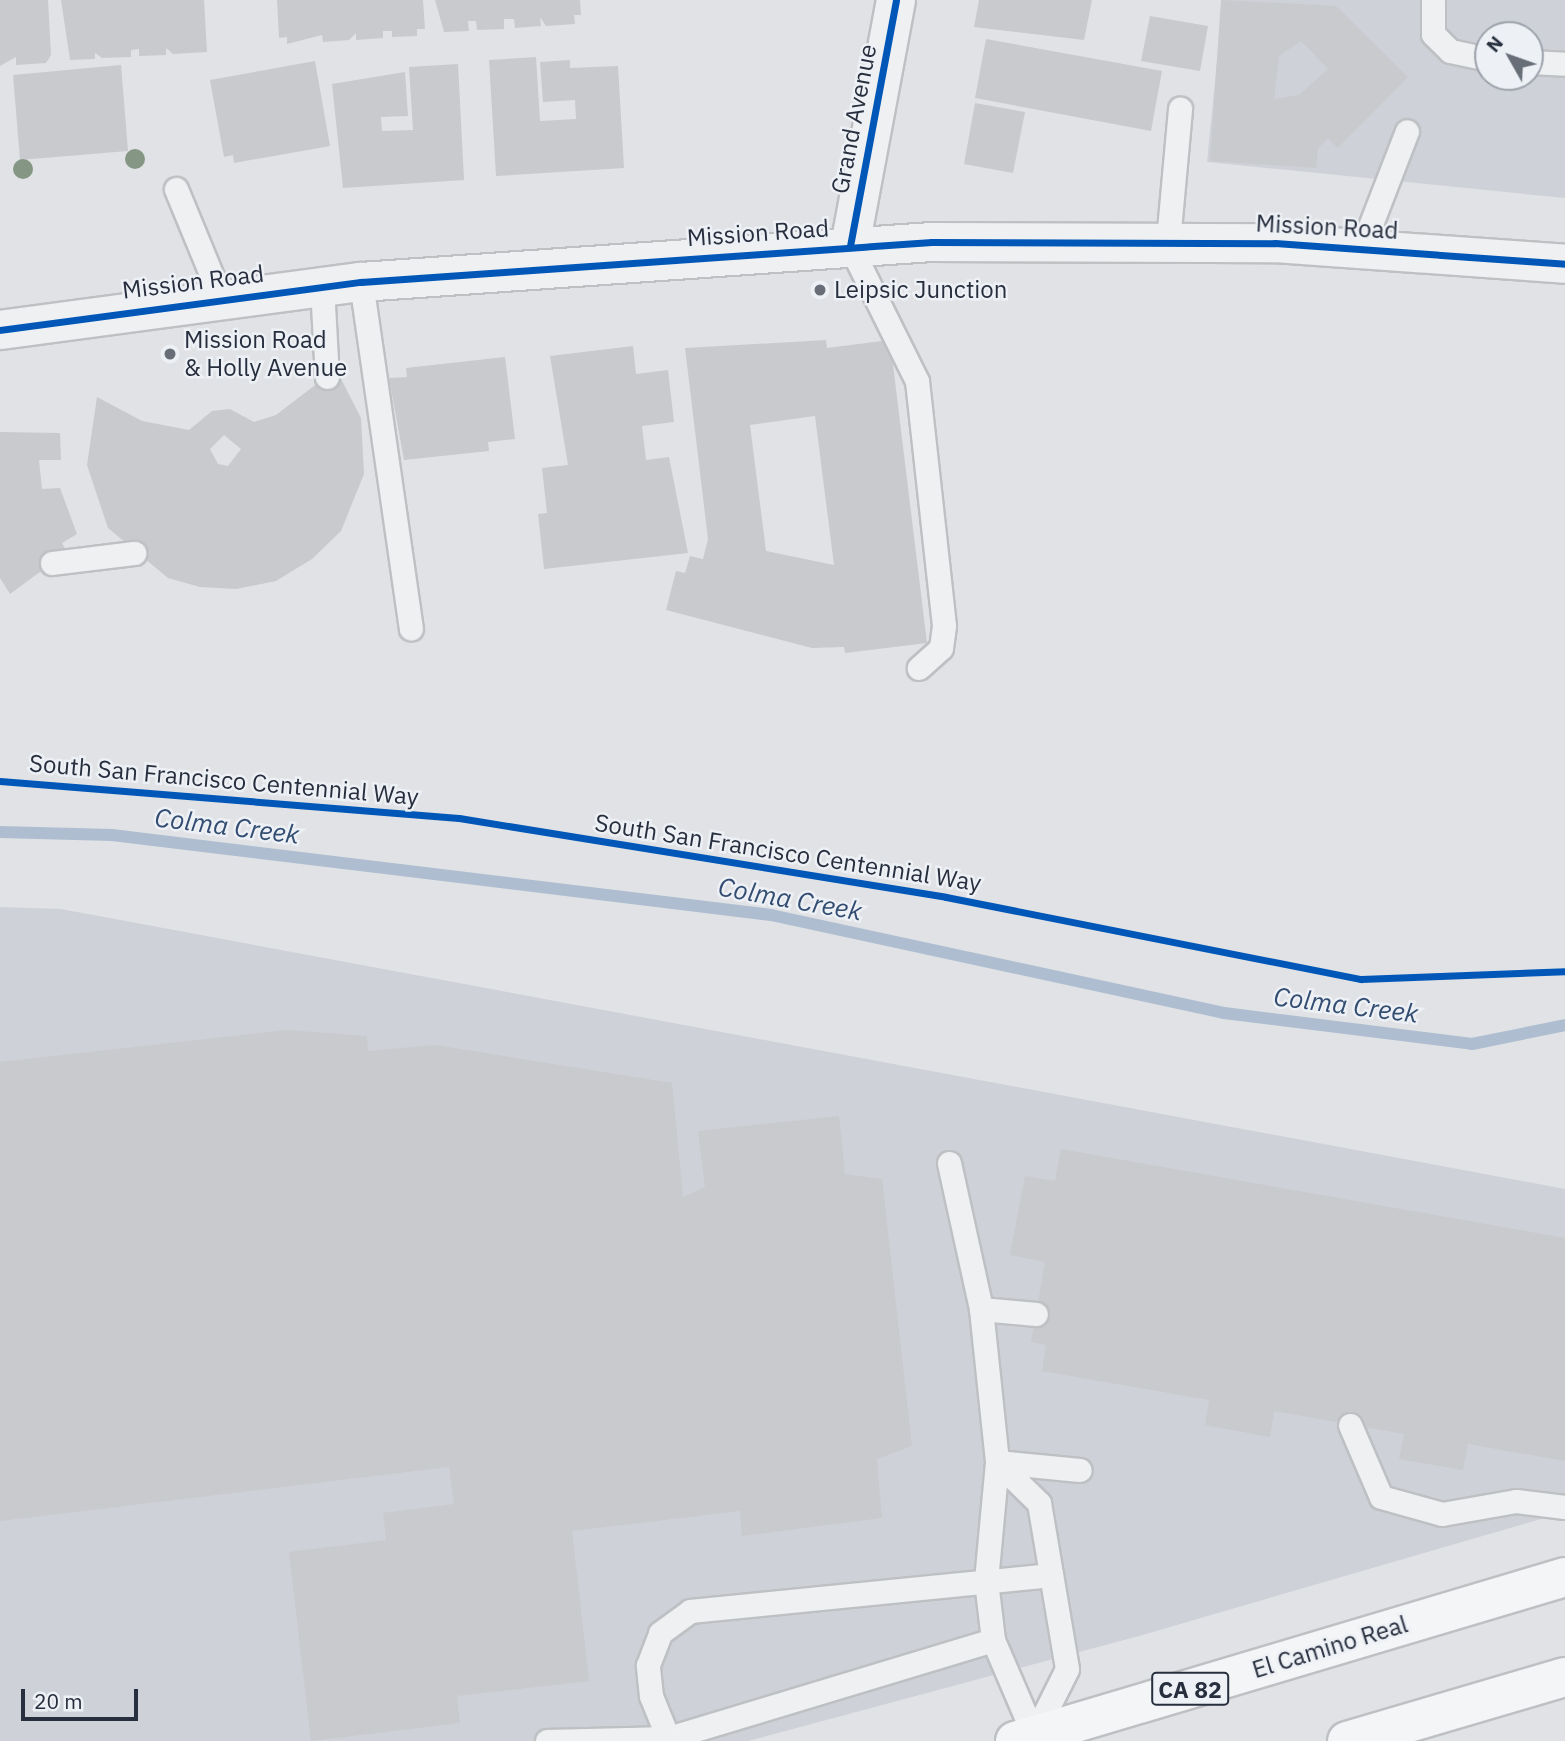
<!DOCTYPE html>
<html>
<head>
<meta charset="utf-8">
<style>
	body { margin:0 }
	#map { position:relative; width:1565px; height:1741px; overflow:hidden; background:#e0e2e5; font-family:"IBM Plex Sans",sans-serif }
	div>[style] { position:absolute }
	.built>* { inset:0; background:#ced1d8 }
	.stream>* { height:12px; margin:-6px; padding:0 6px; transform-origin:6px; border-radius:6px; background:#aebed0 }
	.building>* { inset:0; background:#c8cacd }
	.roads { filter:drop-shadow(2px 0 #bec0c3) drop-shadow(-2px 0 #bec0c3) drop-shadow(0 2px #bec0c3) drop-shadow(0 -2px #bec0c3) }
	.service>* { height:23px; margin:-11.5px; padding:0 11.5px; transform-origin:11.5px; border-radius:11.5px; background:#eff0f2 }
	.minor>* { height:38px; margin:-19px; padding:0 19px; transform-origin:19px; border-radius:19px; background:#eff0f2 }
	.tertiary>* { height:38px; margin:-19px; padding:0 19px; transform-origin:19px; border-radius:19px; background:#eff0f2 }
	.primary>* { height:38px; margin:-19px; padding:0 19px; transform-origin:19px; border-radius:19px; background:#f4f5f6 }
	.cycleway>* { height:7px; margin:-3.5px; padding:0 3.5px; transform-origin:3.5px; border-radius:3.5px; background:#0057b8 }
	.trees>* { width:20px; height:20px; margin:-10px; border-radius:50%; background:#859784 }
	.dots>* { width:19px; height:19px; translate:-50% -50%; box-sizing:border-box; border:4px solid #edf0f5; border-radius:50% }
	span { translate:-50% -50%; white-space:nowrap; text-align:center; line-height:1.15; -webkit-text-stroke:5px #edf0f5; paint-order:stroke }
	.shield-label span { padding:2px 5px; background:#edf0f5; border:2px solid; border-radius:5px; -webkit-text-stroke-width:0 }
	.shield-label { font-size:23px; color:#272f3e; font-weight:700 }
	.street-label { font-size:24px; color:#272f3e }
	.poi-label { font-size:24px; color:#272f3e }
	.left { translate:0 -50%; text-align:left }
	.water-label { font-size:26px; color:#324d71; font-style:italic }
	.north { position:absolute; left:1474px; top:21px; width:70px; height:70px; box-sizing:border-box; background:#edf0f5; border:2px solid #9ea3ac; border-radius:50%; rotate:310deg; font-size:19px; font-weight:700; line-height:28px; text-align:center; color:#272f3e }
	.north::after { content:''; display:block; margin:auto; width:24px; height:32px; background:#686e78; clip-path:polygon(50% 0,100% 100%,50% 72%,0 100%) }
	.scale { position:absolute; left:21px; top:1689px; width:117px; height:32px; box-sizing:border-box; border:4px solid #272f3e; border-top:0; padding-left:9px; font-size:21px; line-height:24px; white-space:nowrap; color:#272f3e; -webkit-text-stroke:5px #edf0f5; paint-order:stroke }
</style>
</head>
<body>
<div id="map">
	<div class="built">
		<div style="clip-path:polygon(evenodd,1223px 0,1565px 0,1565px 198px,1207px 162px,1223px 0,1488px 35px,1530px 35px,1530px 77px,1488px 77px,1488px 35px)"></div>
		<div style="clip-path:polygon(0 907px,61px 909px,1565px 1189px,1565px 1512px,1139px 1636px,748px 1741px,0 1741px)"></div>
	</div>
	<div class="stream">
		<div style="left:0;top:832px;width:112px;rotate:1.5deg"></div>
		<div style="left:112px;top:835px;width:664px;rotate:6.92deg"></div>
		<div style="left:771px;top:915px;width:463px;rotate:12.2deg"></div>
		<div style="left:1224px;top:1013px;width:250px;rotate:7.1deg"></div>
		<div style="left:1472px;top:1044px;width:95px;rotate:-11.5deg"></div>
	</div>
	<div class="building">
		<div style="clip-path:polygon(0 0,48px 0,51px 55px,46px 63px,16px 65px,16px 57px,0 66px)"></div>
		<div style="clip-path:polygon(61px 0,204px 0,207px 52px,173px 54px,166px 48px,166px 55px,139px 56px,139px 49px,131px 50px,131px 57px,102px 58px,95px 53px,95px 59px,70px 60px)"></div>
		<div style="clip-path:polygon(277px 0,423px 0,425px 29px,417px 29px,417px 36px,392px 37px,392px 31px,383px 31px,383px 38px,356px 40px,356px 33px,349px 40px,323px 42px,322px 35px,287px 44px,287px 37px,279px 38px)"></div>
		<div style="clip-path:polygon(435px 0,580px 0,581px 15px,574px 15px,575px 24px,546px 26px,540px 17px,541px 26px,515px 28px,514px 19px,504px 19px,504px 29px,477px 30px,476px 21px,468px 21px,469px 31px,444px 32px)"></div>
		<div style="clip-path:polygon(979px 0,1092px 0,1084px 40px,974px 27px)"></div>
		<div style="clip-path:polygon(evenodd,1221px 0,1336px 6px,1408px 77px,1338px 148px,1328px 138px,1318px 148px,1316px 168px,1210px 161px,1221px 0,1301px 41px,1328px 69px,1299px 95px,1274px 99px,1279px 56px,1301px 41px)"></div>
		<div style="clip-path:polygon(1150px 16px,1208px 26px,1200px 71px,1141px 61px)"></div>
		<div style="clip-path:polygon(986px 39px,1162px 71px,1151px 131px,975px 98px)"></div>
		<div style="clip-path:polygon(536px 57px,540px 121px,576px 119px,575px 100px,543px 102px,540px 62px,570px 60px,570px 68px,618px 66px,624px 168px,496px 176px,489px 60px)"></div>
		<div style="clip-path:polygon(315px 61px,330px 146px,234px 163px,233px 155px,224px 157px,210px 80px)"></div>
		<div style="clip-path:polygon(458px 64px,464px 180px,343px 188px,332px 84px,405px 72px,408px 116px,381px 117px,382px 131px,413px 130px,409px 67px)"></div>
		<div style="clip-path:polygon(121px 65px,128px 151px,20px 160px,13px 75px)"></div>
		<div style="clip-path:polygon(975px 103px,1025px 112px,1013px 173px,964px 164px)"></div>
		<div style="clip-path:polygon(evenodd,826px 340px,827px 348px,890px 340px,927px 643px,845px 653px,844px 647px,812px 648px,666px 610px,676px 571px,685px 573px,690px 556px,703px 559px,708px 539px,685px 348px,826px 340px,815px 416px,834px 565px,766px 551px,750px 425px,815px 416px)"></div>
		<div style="clip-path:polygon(633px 346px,636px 374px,668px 370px,674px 422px,642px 426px,646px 460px,669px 457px,688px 553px,544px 569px,538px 514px,547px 513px,542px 468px,568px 465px,550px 356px)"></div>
		<div style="clip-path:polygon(505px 357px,515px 439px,488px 442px,489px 451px,404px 460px,389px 378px,407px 377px,406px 368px)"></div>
		<div style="clip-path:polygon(evenodd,336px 369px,361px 418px,364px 474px,341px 531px,312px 559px,276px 581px,236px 589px,200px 587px,168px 578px,108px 528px,87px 465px,97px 397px,142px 421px,189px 430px,212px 411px,230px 409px,254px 422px,276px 415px,336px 369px,224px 435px,241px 449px,228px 466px,218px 464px,210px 449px,224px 435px)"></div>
		<div style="clip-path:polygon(0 432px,60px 433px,61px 460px,39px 460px,42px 489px,60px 488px,77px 534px,62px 543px,67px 552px,10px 594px,0 578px)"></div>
		<div style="clip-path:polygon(287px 1030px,367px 1036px,368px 1051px,435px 1045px,672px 1083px,683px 1197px,705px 1187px,698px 1131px,839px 1116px,845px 1174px,882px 1179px,912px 1446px,877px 1459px,882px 1518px,742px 1536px,740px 1511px,572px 1531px,589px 1681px,457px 1696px,460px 1723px,311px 1741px,289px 1552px,386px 1540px,383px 1513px,454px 1504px,449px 1467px,0 1521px,0 1062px)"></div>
		<div style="clip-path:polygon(1061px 1149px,1565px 1238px,1565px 1461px,1468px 1444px,1463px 1470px,1399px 1459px,1404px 1434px,1274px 1411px,1270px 1437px,1205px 1425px,1209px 1400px,1042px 1371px,1046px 1345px,1031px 1342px,1045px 1262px,1010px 1255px,1025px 1176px,1055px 1181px)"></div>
	</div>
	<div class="roads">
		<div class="service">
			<div style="left:1433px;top:0;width:34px;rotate:90deg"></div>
			<div style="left:1433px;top:34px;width:24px;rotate:45deg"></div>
			<div style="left:1450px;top:51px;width:39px;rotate:12deg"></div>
			<div style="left:1530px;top:62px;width:35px;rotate:3deg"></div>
			<div style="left:176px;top:189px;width:116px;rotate:67.6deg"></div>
			<div style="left:1168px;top:241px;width:133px;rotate:-84.8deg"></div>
			<div style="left:850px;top:246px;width:151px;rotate:63.6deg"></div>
			<div style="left:917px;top:381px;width:246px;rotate:83.7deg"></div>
			<div style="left:944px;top:626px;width:22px;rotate:98deg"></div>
			<div style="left:941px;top:648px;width:30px;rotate:138deg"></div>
			<div style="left:1362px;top:247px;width:124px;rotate:-68.8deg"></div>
			<div style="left:361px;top:282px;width:350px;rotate:81.8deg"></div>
			<div style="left:322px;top:286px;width:91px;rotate:86.9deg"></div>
			<div style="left:52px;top:563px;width:83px;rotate:-7deg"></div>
			<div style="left:949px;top:1163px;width:149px;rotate:77.6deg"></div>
			<div style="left:981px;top:1309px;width:154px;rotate:84deg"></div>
			<div style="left:997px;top:1462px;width:120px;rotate:95.3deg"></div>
			<div style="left:986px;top:1581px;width:59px;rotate:83.2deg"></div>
			<div style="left:993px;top:1640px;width:103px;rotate:66.7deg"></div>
			<div style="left:981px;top:1309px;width:55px;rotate:5.2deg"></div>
			<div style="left:1350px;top:1425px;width:78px;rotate:66.7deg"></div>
			<div style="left:1381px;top:1497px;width:63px;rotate:15.6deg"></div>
			<div style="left:1442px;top:1514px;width:75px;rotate:-10deg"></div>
			<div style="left:1516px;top:1501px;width:49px;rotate:7deg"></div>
			<div style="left:997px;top:1462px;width:59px;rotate:44.3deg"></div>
			<div style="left:1039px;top:1503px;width:168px;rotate:80.4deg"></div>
			<div style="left:1067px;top:1669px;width:74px;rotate:116.6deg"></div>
			<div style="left:997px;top:1462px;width:83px;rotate:5.5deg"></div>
			<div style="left:993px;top:1640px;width:339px;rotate:163.2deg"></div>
			<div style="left:668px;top:1738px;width:45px;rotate:-112deg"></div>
			<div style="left:651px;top:1696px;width:31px;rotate:-96deg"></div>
			<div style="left:648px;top:1665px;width:34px;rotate:-69deg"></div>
			<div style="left:660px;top:1633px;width:37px;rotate:-36deg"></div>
			<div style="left:690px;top:1611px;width:363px;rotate:-5.7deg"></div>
			<div style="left:547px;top:1741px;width:121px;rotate:-1.4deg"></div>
		</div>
		<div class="minor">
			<div style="left:850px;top:246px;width:250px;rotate:-79.4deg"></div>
		</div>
		<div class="tertiary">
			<div style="left:0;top:330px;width:364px;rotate:-7.6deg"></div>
			<div style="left:361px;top:282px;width:572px;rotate:-4.01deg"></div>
			<div style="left:932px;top:242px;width:343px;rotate:0.2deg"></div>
			<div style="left:1275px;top:243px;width:291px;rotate:4.1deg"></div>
		</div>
		<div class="primary">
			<div style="left:1015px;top:1741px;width:574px;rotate:-16.6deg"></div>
			<div style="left:1347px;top:1741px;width:227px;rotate:-16.4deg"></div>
		</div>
	</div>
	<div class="cycleway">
		<div style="left:850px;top:246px;width:250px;rotate:-79.4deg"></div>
		<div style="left:0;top:330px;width:364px;rotate:-7.6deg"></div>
		<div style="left:361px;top:282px;width:572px;rotate:-4.01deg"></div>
		<div style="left:932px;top:242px;width:343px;rotate:0.2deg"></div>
		<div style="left:1275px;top:243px;width:291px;rotate:4.1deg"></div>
		<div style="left:0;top:781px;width:460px;rotate:4.6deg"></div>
		<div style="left:459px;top:818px;width:493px;rotate:9.2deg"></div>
		<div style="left:946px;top:897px;width:423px;rotate:11.2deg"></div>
		<div style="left:1361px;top:979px;width:204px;rotate:-2.2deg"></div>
	</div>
	<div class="trees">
		<div style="left:135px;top:159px"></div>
		<div style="left:23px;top:169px"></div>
	</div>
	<div class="dots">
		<div style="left:820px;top:290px;background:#686e78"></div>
		<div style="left:170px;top:354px;background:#686e78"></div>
	</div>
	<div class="shield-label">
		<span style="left:1190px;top:1689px">CA 82</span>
	</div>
	<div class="street-label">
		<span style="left:854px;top:119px;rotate:-79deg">Grand Avenue</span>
		<span style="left:1327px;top:227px;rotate:3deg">Mission Road</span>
		<span style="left:758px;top:233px;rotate:-4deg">Mission Road</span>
		<span style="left:193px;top:282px;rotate:-7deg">Mission Road</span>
		<span style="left:224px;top:780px;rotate:5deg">South San Francisco Centennial Way</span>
		<span style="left:788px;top:853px;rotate:9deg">South San Francisco Centennial Way</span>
		<span style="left:1330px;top:1647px;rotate:-17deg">El Camino Real</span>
	</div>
	<div class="poi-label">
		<span class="left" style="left:834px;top:290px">Leipsic Junction</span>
		<span class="left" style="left:184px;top:354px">Mission Road<br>&amp; Holly Avenue</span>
	</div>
	<div class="water-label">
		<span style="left:227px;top:826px;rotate:7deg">Colma Creek</span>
		<span style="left:790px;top:899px;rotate:10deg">Colma Creek</span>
		<span style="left:1346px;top:1005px;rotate:7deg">Colma Creek</span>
	</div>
	<div class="north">N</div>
	<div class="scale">20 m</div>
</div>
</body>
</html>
